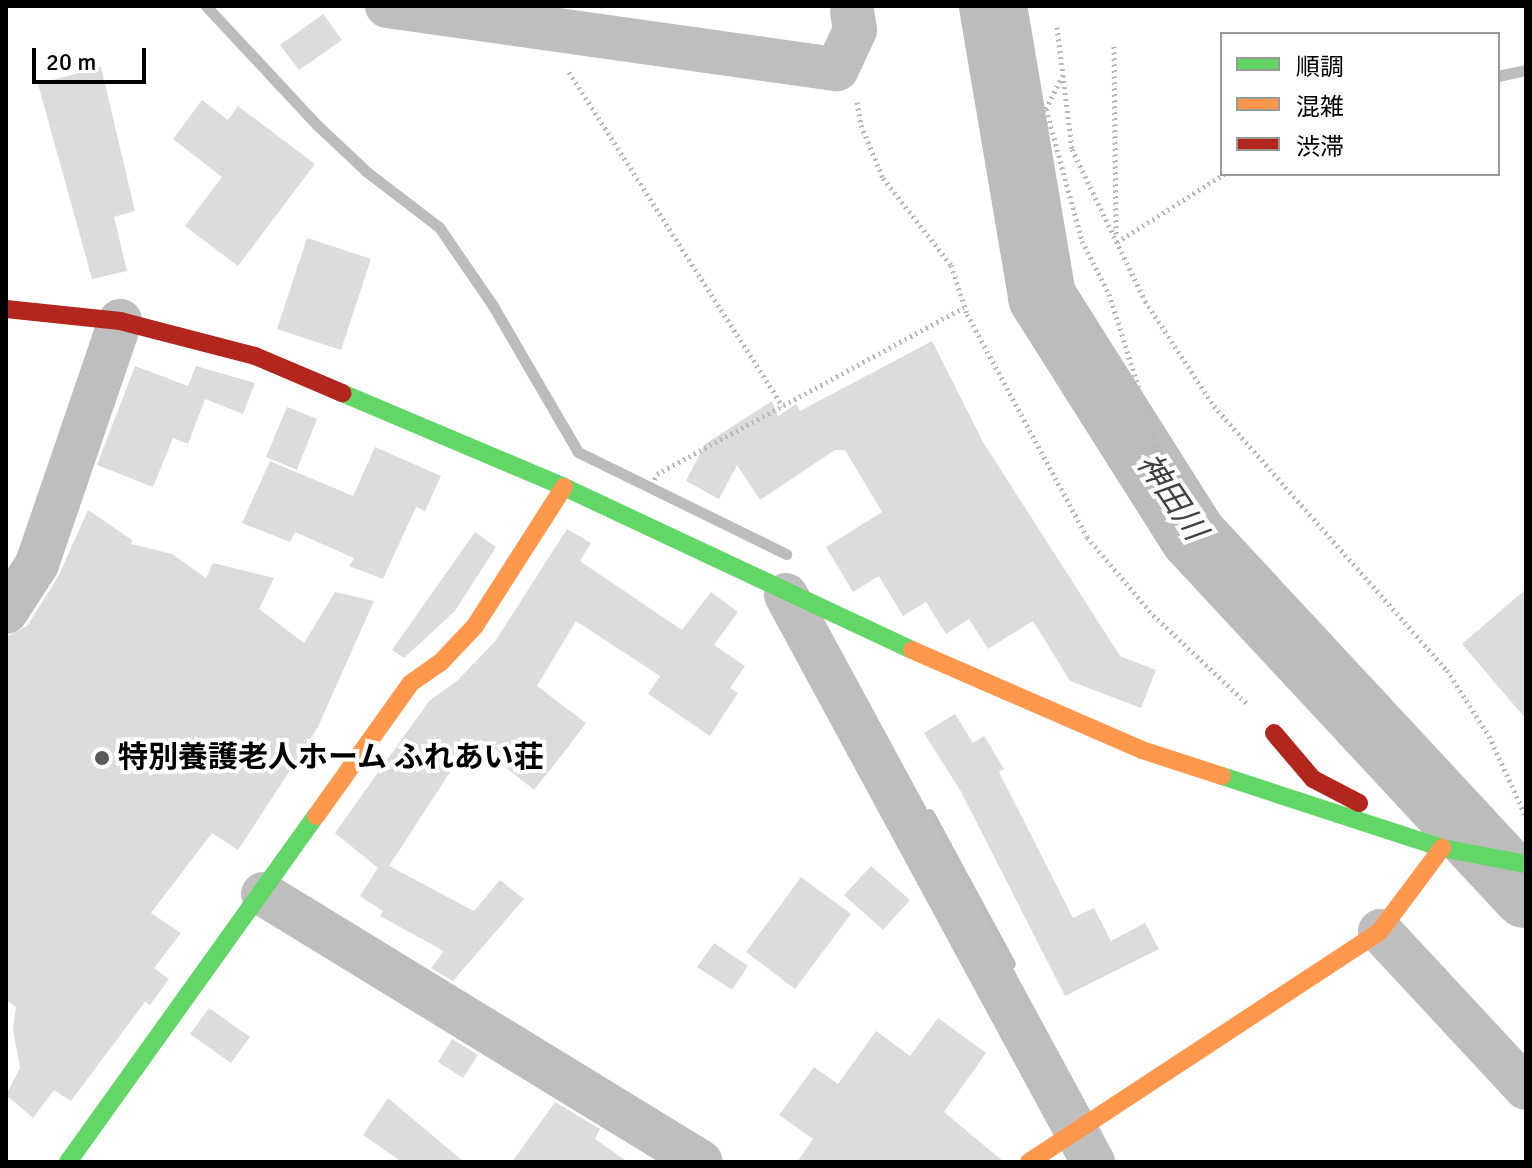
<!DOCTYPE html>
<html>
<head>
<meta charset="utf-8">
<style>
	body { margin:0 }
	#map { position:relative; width:1532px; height:1168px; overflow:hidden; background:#fff; font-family:Signika,"Noto Sans JP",sans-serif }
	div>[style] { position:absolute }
	.stream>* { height:11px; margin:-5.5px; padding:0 5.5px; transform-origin:5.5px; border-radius:5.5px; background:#bcbcbc }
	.river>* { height:68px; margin:-34px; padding:0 34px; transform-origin:34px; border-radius:34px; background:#bcbcbc }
	.building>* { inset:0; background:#dcdcdc }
	.path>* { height:5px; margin-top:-2.5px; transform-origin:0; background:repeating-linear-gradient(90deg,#b8b8b8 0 2px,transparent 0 6px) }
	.street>* { height:44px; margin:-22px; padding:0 22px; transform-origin:22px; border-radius:22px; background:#bebebe }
	.fast>* { height:18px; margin:-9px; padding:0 9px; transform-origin:9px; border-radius:9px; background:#63d668 }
	.slow>* { height:18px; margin:-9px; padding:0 9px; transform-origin:9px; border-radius:9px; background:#ff974d }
	.jam>* { height:18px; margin:-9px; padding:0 9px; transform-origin:9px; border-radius:9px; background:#b3261e }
	.dots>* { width:22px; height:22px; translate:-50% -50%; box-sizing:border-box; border:4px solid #fff; border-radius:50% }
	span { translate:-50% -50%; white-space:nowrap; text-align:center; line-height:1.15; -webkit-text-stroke:8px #fff; paint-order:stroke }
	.poi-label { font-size:30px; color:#000; font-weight:700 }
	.left { translate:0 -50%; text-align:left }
	.water-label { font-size:32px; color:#404040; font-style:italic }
	.frame { position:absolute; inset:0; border:8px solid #000; pointer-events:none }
	.legend { position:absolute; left:1220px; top:32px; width:280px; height:144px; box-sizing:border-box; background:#fff; border:2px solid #999; margin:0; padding:10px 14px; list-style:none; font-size:24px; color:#000 }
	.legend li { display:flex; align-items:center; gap:16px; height:40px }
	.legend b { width:40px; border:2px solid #999 }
	.scale { position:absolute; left:32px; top:48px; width:114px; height:36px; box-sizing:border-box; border:4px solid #000; border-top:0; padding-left:10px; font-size:24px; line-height:28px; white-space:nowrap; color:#000; -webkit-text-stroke:6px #fff; paint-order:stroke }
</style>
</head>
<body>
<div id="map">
	<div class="stream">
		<div style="left:206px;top:6px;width:163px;rotate:47deg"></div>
		<div style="left:317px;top:125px;width:69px;rotate:43.2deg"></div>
		<div style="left:367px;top:172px;width:91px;rotate:37.4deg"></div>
		<div style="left:439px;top:227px;width:96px;rotate:55.6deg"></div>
		<div style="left:493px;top:306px;width:169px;rotate:59.8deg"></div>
		<div style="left:578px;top:452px;width:232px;rotate:26.1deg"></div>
		<div style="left:1498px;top:76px;width:29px;rotate:-12deg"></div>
		<div style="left:929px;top:814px;width:170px;rotate:61.6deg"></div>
	</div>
	<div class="river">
		<div style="left:993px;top:6px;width:295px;rotate:80.4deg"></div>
		<div style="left:1042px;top:297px;width:283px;rotate:57.7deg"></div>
		<div style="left:1193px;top:536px;width:489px;rotate:47.1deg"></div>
	</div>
	<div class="building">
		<div style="clip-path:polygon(323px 14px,342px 40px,299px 70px,280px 45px)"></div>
		<div style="clip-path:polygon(101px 67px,135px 211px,114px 217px,127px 271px,92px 279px,38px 84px)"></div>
		<div style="clip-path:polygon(202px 100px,228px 120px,238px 106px,315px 164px,238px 266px,185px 226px,222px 177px,173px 139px)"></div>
		<div style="clip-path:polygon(307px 238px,371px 259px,341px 350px,277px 329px)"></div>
		<div style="clip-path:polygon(932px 341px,983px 442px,1120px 656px,1156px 670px,1141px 708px,1070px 681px,1033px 621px,988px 649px,969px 619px,946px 634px,926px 602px,903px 616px,879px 576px,853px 592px,826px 547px,882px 512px,845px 450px,835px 450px,760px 500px,737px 465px,719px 499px,686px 481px,705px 444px,772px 401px,778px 416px,796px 404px,800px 411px)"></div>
		<div style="clip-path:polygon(135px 366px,188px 386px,196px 366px,255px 383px,243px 414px,205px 399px,188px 444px,173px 438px,153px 487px,97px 465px)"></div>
		<div style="clip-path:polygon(287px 407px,317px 419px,297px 470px,266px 457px)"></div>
		<div style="clip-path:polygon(375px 447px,441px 476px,425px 511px,416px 507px,383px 579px,349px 566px,354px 558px,295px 532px,290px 542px,242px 523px,270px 461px,353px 496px)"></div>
		<div style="clip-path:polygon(88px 510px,132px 540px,131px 544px,172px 554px,206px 578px,213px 563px,274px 578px,259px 609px,304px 643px,335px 592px,374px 601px,317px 729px,238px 850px,212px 833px,151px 913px,181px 933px,154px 968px,169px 979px,150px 1005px,145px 1002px,71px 1101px,54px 1090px,33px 1118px,6px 1095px,20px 1068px,13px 1029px,16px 1007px,6px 1000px,6px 637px,27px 626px,58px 577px)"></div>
		<div style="clip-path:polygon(567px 529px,591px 543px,580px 561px,682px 630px,711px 592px,738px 612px,714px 645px,745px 666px,730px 688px,738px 693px,710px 736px,648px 694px,660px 676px,576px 621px,537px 686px,586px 723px,565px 751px,534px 790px,471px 740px,389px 866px,474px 911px,500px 880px,524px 899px,453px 981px,431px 968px,444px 951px,380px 916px,383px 911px,360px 896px,378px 868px,335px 833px,429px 701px,458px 680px,496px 640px)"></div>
		<div style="clip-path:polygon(475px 532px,496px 547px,455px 611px,404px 658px,392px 650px)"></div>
		<div style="clip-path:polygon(1526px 589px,1526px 719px,1462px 644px)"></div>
		<div style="clip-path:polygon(955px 714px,973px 743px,984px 736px,1004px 769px,999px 772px,1073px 918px,1094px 908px,1111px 941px,1145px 923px,1159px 949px,1065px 996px,960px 790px,924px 733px)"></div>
		<div style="clip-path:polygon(871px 866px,910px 900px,883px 930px,844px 895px)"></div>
		<div style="clip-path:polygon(801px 877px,851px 914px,795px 989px,746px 952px)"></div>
		<div style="clip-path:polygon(714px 943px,748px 966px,732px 990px,697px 967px)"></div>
		<div style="clip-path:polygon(209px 1008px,250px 1037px,231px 1063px,190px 1034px)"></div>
		<div style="clip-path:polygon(938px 1018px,986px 1053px,944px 1112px,1004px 1162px,797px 1162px,813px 1139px,779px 1115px,814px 1067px,838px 1084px,876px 1031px,910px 1056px)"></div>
		<div style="clip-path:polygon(452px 1039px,478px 1055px,463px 1078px,438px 1062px)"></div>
		<div style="clip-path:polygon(388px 1098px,464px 1162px,402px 1162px,363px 1135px)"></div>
		<div style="clip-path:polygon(555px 1102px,600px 1129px,595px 1139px,628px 1162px,512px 1162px)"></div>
	</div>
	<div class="path">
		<div style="left:1057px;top:27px;width:123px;rotate:83deg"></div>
		<div style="left:1072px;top:149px;width:169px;rotate:64.3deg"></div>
		<div style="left:1145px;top:301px;width:126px;rotate:56.7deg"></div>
		<div style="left:1214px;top:406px;width:352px;rotate:48.6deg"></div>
		<div style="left:1447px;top:670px;width:78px;rotate:57.5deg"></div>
		<div style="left:1489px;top:736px;width:89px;rotate:65.4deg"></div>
		<div style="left:1114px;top:46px;width:191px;rotate:89.4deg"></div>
		<div style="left:569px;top:72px;width:397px;rotate:57.4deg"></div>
		<div style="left:1063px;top:75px;width:38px;rotate:117deg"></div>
		<div style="left:1046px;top:109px;width:137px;rotate:74.7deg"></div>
		<div style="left:1082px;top:241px;width:59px;rotate:63deg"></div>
		<div style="left:1109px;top:294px;width:158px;rotate:72.4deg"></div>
		<div style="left:1157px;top:445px;width:67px;rotate:58.4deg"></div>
		<div style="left:857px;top:102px;width:23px;rotate:80deg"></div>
		<div style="left:861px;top:125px;width:57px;rotate:67.5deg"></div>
		<div style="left:883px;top:178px;width:110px;rotate:52deg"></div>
		<div style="left:951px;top:265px;width:52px;rotate:71.9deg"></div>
		<div style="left:967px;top:314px;width:253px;rotate:61.7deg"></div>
		<div style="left:1087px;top:537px;width:102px;rotate:49.8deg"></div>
		<div style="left:1153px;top:615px;width:132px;rotate:43.2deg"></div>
		<div style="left:1117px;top:242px;width:127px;rotate:-32.4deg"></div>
		<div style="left:652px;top:485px;width:12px;rotate:-66deg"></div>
		<div style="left:657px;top:474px;width:349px;rotate:-28.5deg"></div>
	</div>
	<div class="street">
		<div style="left:387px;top:6px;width:454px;rotate:8deg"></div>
		<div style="left:837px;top:69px;width:43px;rotate:-65.2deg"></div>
		<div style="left:855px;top:30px;width:18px;rotate:-99deg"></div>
		<div style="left:786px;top:595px;width:645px;rotate:61.57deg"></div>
		<div style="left:6px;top:612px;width:57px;rotate:-57.1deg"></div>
		<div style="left:37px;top:564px;width:257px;rotate:-71.1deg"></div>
		<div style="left:263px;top:894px;width:513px;rotate:31.46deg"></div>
		<div style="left:1380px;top:931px;width:214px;rotate:47.1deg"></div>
	</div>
	<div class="fast">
		<div style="left:342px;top:393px;width:241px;rotate:22.9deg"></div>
		<div style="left:564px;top:487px;width:384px;rotate:25.1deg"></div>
		<div style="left:1222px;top:776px;width:231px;rotate:18.1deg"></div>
		<div style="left:1442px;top:848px;width:86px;rotate:10.8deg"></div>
		<div style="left:68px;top:1162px;width:426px;rotate:-54.4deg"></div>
	</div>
	<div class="slow">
		<div style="left:912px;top:650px;width:251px;rotate:23.5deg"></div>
		<div style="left:1142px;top:750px;width:84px;rotate:18deg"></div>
		<div style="left:316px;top:816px;width:163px;rotate:-54.5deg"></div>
		<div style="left:411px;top:683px;width:35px;rotate:-35deg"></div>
		<div style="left:440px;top:663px;width:51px;rotate:-46.6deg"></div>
		<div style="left:475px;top:626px;width:165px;rotate:-57.4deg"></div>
		<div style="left:1029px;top:1162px;width:420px;rotate:-33.3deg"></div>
		<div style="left:1380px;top:931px;width:104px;rotate:-53.2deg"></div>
	</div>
	<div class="jam">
		<div style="left:6px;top:309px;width:115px;rotate:6deg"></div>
		<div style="left:120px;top:321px;width:139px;rotate:14.5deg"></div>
		<div style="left:255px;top:356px;width:95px;rotate:23deg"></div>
		<div style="left:1274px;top:733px;width:60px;rotate:49.7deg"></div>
		<div style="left:1313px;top:779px;width:52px;rotate:27.6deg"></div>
	</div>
	<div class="dots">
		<div style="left:102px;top:758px;background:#595959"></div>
	</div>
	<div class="poi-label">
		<span class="left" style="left:118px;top:758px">特別養護老人ホーム ふれあい荘</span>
	</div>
	<div class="water-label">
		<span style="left:1171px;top:497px;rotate:56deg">神田川</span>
	</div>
	<div class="frame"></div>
	<ul class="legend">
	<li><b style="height:10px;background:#63d668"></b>順調</li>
	<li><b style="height:10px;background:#ff974d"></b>混雑</li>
	<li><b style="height:10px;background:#b3261e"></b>渋滞</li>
	</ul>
	<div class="scale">20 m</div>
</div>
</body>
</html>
